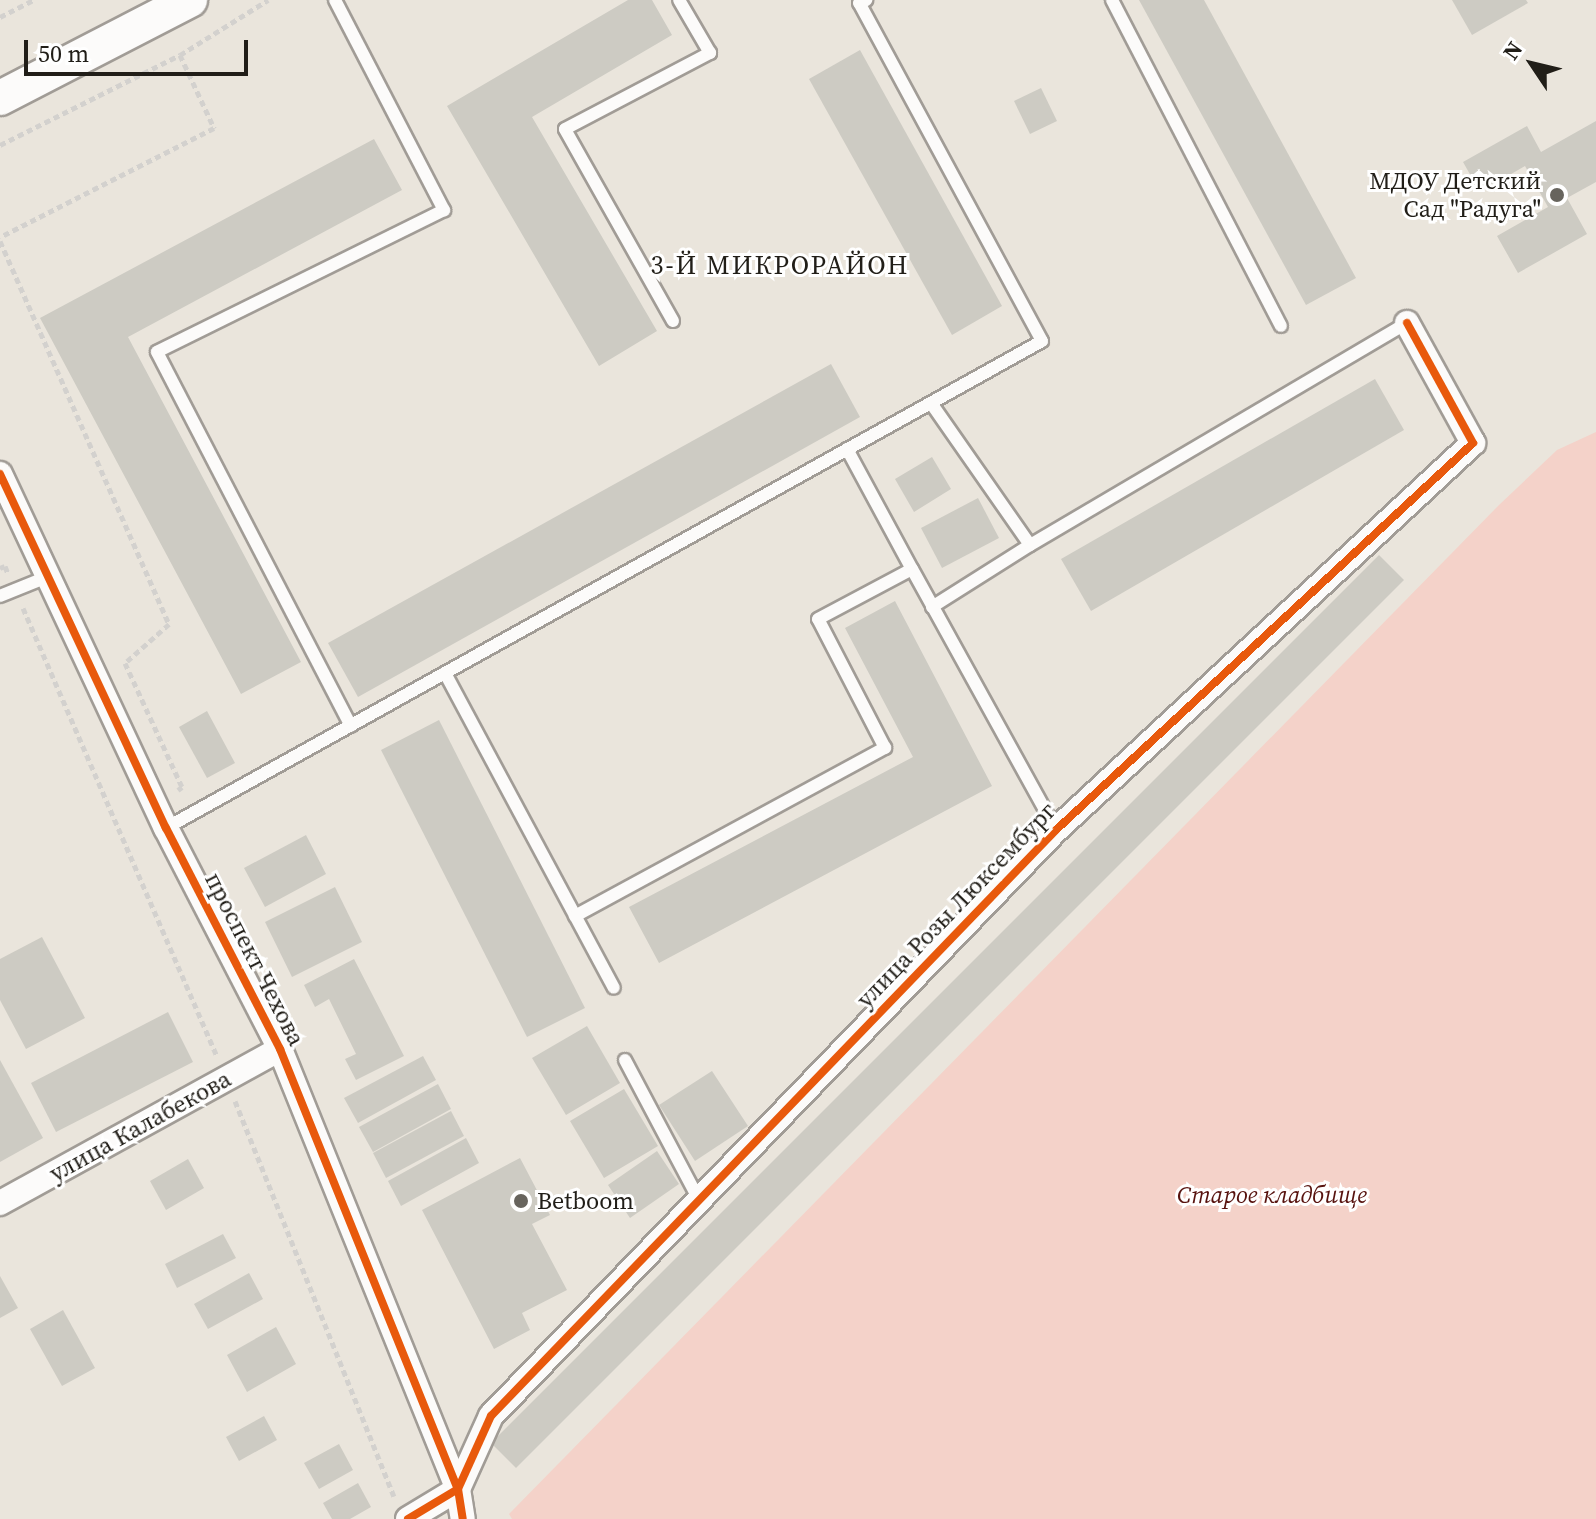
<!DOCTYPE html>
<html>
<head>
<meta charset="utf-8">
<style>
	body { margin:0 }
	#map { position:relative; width:1596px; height:1519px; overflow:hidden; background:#eae5dc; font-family:"Source Serif 4",serif }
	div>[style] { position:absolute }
	.green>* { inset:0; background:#f4d2c9 }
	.building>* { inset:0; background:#cdcbc3 }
	.path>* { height:5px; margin-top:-2.5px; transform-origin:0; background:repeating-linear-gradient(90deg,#d3d1ce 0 6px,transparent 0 10px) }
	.roads { filter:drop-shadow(2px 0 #a19c96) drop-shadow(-2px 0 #a19c96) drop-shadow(0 2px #a19c96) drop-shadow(0 -2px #a19c96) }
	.service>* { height:12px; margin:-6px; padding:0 6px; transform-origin:6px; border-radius:6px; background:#fcfbfa }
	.minor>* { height:24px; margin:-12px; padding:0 12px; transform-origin:12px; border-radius:12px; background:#fcfbfa }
	.secondary>* { height:34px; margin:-17px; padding:0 17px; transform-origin:17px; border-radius:17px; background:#fcfbfa }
	.cycleway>* { height:8px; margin:-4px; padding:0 4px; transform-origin:4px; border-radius:4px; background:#e8590c }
	.dots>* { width:22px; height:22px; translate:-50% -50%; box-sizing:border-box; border:4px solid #fff; border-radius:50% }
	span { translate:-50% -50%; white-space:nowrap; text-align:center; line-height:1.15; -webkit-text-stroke:6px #fff; paint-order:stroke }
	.poi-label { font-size:24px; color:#211e18 }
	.right { translate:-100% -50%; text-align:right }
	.left { translate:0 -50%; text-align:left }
	.street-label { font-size:24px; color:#211e18 }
	.park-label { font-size:24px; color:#57120e; font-style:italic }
	.neighbourhood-label { font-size:26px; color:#211e18; letter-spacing:2px }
	.north { position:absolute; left:1492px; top:24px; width:80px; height:80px; -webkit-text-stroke:6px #fff; paint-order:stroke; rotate:305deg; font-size:22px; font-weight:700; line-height:32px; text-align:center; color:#211e18 }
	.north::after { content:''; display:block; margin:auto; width:28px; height:36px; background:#211e18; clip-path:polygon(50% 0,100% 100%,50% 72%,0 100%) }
	.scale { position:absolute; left:24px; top:40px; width:224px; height:36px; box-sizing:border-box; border:4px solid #211e18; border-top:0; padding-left:10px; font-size:24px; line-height:28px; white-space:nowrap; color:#211e18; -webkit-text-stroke:6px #fff; paint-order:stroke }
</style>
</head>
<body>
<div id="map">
	<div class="green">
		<div style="clip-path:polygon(1596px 432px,1596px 1519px,512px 1519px,509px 1514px,1499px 505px,1557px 450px)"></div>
	</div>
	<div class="building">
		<div style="clip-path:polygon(628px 0,652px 0,672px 35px,532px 117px,657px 331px,599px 366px,447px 106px)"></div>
		<div style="clip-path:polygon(1139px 0,1204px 0,1356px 278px,1306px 305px)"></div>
		<div style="clip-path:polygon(1452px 0,1526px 0,1528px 3px,1472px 35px)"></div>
		<div style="clip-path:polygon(860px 50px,1002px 306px,952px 335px,809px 79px)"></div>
		<div style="clip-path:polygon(1041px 88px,1057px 121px,1030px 134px,1014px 101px)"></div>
		<div style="clip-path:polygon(1596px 121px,1596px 182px,1567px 198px,1587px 234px,1518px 273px,1497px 236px,1548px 207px,1525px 166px,1480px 192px,1463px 162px,1527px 126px,1541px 152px)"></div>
		<div style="clip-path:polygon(374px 139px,402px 190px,128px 337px,301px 662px,241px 694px,40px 318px)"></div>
		<div style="clip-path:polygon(831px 364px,860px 417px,358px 697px,328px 643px)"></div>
		<div style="clip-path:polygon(1375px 379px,1404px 430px,1091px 611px,1061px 559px)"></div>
		<div style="clip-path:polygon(932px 457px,951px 489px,914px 512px,895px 479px)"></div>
		<div style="clip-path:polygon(978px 498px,999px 538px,942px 568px,921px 528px)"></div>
		<div style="clip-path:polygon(1379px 555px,1404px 580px,516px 1468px,491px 1443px)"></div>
		<div style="clip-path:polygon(895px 601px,992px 786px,659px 963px,629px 907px,913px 757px,845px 628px)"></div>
		<div style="clip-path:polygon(207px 711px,235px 763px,207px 778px,179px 727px)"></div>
		<div style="clip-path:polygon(439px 720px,585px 1008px,527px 1037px,381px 750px)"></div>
		<div style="clip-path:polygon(306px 835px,326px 874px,265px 907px,244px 868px)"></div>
		<div style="clip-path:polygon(335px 887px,362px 942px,292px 977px,265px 922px)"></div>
		<div style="clip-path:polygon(42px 937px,85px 1018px,26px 1049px,0 1000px,0 959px)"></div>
		<div style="clip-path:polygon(354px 959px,404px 1056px,356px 1080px,345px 1059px,356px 1054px,329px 999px,315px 1007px,304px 985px)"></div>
		<div style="clip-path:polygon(168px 1012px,193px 1062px,56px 1132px,31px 1083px)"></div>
		<div style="clip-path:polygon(587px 1026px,620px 1083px,566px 1115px,532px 1058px)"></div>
		<div style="clip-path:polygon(423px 1056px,436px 1080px,358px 1123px,344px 1098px)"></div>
		<div style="clip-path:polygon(0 1060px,43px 1138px,0 1162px)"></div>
		<div style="clip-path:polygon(712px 1071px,748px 1126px,695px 1161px,659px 1105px)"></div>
		<div style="clip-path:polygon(438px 1084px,451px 1109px,373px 1152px,359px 1127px)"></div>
		<div style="clip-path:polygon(624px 1089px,658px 1146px,604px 1178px,570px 1121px)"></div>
		<div style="clip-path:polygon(451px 1111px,464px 1136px,386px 1178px,373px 1153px)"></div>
		<div style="clip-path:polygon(466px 1138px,479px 1163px,401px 1206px,388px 1181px)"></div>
		<div style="clip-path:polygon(657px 1151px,679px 1184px,630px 1218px,608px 1185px)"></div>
		<div style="clip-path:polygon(520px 1158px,550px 1215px,532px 1224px,567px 1290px,522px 1313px,530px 1330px,494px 1349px,422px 1210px)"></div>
		<div style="clip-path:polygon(188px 1159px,204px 1188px,166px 1210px,150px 1181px)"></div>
		<div style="clip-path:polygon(223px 1234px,236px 1258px,177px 1288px,165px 1264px)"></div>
		<div style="clip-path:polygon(249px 1273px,263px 1299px,208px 1329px,194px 1304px)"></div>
		<div style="clip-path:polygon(0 1276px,18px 1308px,0 1318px)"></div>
		<div style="clip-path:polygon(63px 1310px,95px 1368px,62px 1386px,30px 1329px)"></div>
		<div style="clip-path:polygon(276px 1327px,296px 1364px,247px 1392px,227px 1355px)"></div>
		<div style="clip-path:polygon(264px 1416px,277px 1440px,239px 1461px,226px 1437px)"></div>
		<div style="clip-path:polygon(339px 1444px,353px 1470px,319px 1489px,304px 1463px)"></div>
		<div style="clip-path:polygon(358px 1483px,371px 1507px,350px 1519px,332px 1519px,323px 1503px)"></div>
	</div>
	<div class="path">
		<div style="left:0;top:17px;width:38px;rotate:-27deg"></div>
		<div style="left:180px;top:55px;width:104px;rotate:-32deg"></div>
		<div style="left:0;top:145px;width:201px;rotate:-26.6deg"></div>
		<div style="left:180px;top:55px;width:81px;rotate:65deg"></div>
		<div style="left:214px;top:128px;width:240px;rotate:153deg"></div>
		<div style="left:0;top:241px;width:419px;rotate:66.2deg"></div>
		<div style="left:169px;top:624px;width:59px;rotate:138.4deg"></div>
		<div style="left:125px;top:663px;width:136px;rotate:65.3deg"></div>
		<div style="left:182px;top:787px;width:5px;rotate:143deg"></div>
		<div style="left:0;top:568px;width:5px;rotate:-22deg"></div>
		<div style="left:5px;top:566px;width:9px;rotate:69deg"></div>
		<div style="left:23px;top:608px;width:487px;rotate:66.6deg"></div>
		<div style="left:235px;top:1101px;width:426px;rotate:68.1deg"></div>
	</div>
	<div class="roads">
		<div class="service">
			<div style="left:335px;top:0;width:237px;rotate:62.6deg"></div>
			<div style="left:444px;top:210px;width:320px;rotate:153.7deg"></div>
			<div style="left:157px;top:352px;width:421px;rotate:62.6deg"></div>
			<div style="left:1112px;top:0;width:367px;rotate:62.6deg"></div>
			<div style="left:673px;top:321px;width:220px;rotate:-119.4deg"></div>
			<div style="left:565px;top:129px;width:164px;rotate:-27.7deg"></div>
			<div style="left:710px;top:53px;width:61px;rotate:-120.3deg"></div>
			<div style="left:931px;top:403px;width:173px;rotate:55.1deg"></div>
			<div style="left:1030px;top:545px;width:116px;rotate:147.7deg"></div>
			<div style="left:847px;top:449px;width:136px;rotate:61.6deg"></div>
			<div style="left:1030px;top:545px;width:438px;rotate:-30.5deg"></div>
			<div style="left:0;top:596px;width:51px;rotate:-22deg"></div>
			<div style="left:445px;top:673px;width:357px;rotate:61.8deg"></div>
			<div style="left:166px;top:828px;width:1002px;rotate:-29.07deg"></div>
			<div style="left:1042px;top:341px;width:384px;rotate:-118.4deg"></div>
			<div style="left:859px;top:3px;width:8px;rotate:-23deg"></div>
			<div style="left:575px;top:916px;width:353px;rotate:-28.5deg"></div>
			<div style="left:885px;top:748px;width:145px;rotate:-117.4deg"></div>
			<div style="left:818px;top:619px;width:106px;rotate:-28deg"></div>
			<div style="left:912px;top:569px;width:298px;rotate:61.1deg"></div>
			<div style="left:625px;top:1060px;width:158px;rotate:62.1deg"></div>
		</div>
		<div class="minor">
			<div style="left:0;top:474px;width:391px;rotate:64.9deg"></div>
			<div style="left:166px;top:828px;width:249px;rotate:62.7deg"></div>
			<div style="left:280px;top:1049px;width:475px;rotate:68deg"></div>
			<div style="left:458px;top:1489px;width:30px;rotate:81deg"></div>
			<div style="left:0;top:1203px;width:320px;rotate:-28.8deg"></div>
			<div style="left:408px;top:1519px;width:58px;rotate:-31deg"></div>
			<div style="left:458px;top:1489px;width:80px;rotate:-65.7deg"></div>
			<div style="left:491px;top:1416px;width:814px;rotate:-46.05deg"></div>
			<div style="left:1056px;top:830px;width:569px;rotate:-42.86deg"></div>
			<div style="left:1473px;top:443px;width:137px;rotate:-118.8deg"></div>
		</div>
		<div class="secondary">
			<div style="left:0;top:98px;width:214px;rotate:-27.3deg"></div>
		</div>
	</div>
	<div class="cycleway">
		<div style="left:0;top:474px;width:391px;rotate:64.9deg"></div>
		<div style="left:166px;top:828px;width:249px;rotate:62.7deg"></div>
		<div style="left:280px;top:1049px;width:475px;rotate:68deg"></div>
		<div style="left:458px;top:1489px;width:30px;rotate:81deg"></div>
		<div style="left:408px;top:1519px;width:58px;rotate:-31deg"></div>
		<div style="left:458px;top:1489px;width:80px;rotate:-65.7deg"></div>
		<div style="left:491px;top:1416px;width:814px;rotate:-46.05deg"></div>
		<div style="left:1056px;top:830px;width:569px;rotate:-42.86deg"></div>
		<div style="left:1473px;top:443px;width:137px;rotate:-118.8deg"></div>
	</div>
	<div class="dots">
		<div style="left:1557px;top:195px;background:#67645d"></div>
		<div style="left:521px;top:1201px;background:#67645d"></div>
	</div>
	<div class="poi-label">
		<span class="right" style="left:1541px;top:195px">МДОУ Детский<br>Сад "Радуга"</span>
		<span class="left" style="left:537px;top:1201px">Betboom</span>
	</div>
	<div class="street-label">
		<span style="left:956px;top:905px;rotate:-46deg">улица Розы Люксембург</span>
		<span style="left:255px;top:959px;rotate:63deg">проспект Чехова</span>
		<span style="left:140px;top:1126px;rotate:-29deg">улица Калабекова</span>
	</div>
	<div class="park-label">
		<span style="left:1272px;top:1195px">Старое кладбище</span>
	</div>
	<div class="neighbourhood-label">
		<span style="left:780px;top:266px">3-Й МИКРОРАЙОН</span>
	</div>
	<div class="north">N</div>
	<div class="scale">50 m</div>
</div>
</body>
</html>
